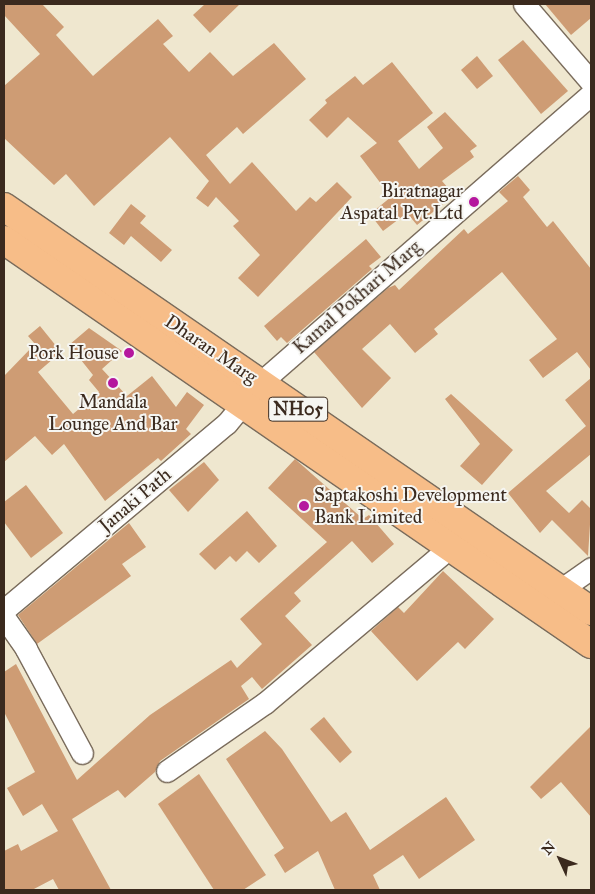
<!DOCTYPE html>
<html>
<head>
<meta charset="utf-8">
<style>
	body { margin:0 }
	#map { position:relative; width:595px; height:894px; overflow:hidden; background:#efe7cf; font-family:"IM FELL Great Primer",serif }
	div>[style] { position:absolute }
	.building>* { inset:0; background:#ce9c74 }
	.roads { filter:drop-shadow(1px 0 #7a6c5c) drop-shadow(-1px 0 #7a6c5c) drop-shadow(0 1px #7a6c5c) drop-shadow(0 -1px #7a6c5c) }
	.street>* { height:21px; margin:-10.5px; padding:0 10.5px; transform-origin:10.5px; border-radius:10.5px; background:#fff }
	.primary>* { height:28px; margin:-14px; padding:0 14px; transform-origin:14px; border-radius:14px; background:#f7bd88 }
	.dots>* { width:14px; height:14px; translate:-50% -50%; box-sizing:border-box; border:2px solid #f6f6f2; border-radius:50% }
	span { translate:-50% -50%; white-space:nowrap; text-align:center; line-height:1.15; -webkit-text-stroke:4px #f6f6f2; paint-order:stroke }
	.shield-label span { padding:1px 4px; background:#f6f6f2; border:1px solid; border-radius:4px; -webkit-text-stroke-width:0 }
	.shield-label { font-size:18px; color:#3b2a1e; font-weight:700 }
	.poi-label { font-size:19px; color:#3b2a1e }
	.right { translate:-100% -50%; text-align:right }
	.left { translate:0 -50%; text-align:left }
	.street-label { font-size:19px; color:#3b2a1e }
	.frame { position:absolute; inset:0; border:5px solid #3b2a1e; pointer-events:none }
	.north { position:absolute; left:535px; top:834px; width:50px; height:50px; -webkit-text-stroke:4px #f6f6f2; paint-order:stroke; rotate:313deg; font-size:14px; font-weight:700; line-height:20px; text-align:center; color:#3b2a1e }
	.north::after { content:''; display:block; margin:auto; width:18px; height:22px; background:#3b2a1e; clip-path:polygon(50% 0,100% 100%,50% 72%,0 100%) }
</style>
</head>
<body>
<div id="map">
	<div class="building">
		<div style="clip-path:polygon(4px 4px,42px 4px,64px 27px,56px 35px,93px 76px,158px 19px,173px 36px,163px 44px,189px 72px,210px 52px,233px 76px,274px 43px,306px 79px,243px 134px,237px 127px,206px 155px,230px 184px,252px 162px,296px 211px,310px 197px,316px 202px,337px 182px,352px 197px,258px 297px,238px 278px,260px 255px,233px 226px,239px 221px,216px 197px,208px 207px,196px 198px,209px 181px,170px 137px,94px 206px,66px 174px,54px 185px,4px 138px,4px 86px,40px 54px,4px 15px)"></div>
		<div style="clip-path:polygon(205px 4px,240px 4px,210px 33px,193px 15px)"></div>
		<div style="clip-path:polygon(545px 4px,591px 4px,591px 18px,571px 35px)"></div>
		<div style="clip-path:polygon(523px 40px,568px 91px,541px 114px,498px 60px)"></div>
		<div style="clip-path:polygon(477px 56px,493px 76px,477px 89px,461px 70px)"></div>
		<div style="clip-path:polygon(392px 62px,433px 113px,398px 141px,419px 169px,443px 148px,427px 127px,445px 112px,477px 146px,470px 151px,474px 157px,442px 181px,454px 195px,417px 225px,407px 213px,383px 231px,370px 214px,391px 197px,360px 156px,377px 143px,348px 117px,327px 138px,309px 120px,327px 103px,325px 100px,355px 76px,363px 85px)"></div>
		<div style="clip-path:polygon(518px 176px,530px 190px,523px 197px,547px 227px,553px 221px,591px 269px,591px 370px,577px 352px,543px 378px,529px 360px,557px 339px,502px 272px,434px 329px,438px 334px,415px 353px,390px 324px,362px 349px,391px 378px,362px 408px,314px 352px,388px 288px,395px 285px,399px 290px,464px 229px,468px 234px,508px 201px,499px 192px)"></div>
		<div style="clip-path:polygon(131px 204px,146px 216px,140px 223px,172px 250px,161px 262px,131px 236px,124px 245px,109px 233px)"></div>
		<div style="clip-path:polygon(366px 239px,381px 257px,369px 266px,372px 269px,287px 343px,281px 337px,277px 341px,264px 326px)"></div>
		<div style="clip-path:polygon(40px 326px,61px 352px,38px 372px,73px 414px,99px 392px,89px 380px,93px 375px,69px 345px,89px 328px,122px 351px,102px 369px,127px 396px,152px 376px,176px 407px,187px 392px,204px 405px,186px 429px,191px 434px,161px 461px,158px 458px,105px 501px,64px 444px,52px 455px,35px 436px,4px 462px,4px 376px,35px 344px,28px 336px)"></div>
		<div style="clip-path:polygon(591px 378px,591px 454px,546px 491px,569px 513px,582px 500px,591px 509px,588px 556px,552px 520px,540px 533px,508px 493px,586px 426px,565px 400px)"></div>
		<div style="clip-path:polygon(451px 394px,513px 450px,482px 485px,460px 466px,480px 444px,445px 399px)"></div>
		<div style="clip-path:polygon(295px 459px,363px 519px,369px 515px,394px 544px,372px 563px,352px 541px,294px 593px,301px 601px,285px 616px,312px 645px,262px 689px,252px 677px,241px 686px,249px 699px,160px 761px,155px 772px,125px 798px,118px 790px,72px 819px,111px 890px,59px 890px,53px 879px,32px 890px,4px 890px,4px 851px,18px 844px,21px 851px,58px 831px,42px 804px,23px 816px,7px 788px,35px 772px,4px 712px,4px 672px,16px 664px,77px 780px,150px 715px,231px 660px,237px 668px,262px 644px,240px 619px,327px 542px,268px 488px)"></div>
		<div style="clip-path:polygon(204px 462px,219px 480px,188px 512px,169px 490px)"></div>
		<div style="clip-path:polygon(26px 485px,63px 533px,31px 558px,4px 522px,4px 502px)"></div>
		<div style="clip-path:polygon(247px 511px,277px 546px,259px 563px,247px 551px,236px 562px,230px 556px,215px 570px,199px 554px)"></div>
		<div style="clip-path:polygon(129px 523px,146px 547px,122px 564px,131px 576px,37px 644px,18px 615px)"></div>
		<div style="clip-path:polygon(443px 571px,494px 619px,465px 649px,458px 642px,417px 681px,371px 631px,398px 607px,404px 613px)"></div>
		<div style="clip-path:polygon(324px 717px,352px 752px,340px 763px,310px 729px)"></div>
		<div style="clip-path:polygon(591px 726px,591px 817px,561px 782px,541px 799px,530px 787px)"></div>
		<div style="clip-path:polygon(265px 731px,282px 749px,331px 822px,346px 812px,370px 850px,446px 797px,475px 840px,419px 879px,403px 855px,373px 875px,380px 890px,335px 890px,318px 851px,285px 873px,274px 855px,284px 848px,226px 759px)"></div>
		<div style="clip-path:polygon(199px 774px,266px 875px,243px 890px,214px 890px,158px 804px)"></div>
	</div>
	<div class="roads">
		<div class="street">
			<div style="left:524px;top:4px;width:103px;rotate:49.3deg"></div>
			<div style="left:560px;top:590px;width:38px;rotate:-35deg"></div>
			<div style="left:4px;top:610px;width:291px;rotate:-40deg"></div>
			<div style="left:227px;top:423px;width:52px;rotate:-50.5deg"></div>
			<div style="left:260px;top:383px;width:439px;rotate:-41.1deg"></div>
			<div style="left:4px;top:617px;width:39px;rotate:55deg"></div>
			<div style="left:26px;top:649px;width:118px;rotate:61.7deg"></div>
			<div style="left:167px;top:771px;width:119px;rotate:-34.8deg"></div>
			<div style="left:265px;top:703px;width:242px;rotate:-40.1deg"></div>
		</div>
		<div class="primary">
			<div style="left:4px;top:207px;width:713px;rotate:34.54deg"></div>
			<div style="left:4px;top:240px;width:713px;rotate:34.54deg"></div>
		</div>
	</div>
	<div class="dots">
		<div style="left:474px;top:202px;background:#b5179e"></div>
		<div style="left:129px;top:353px;background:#b5179e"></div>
		<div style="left:113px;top:383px;background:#b5179e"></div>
		<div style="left:304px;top:506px;background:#b5179e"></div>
	</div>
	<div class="shield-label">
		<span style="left:298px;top:409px">NH05</span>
	</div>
	<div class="poi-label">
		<span class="right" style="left:463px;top:202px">Biratnagar<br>Aspatal Pvt.Ltd</span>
		<span class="right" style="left:119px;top:353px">Pork House</span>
		<span style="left:113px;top:413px">Mandala<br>Lounge And Bar</span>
		<span class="left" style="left:314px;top:506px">Saptakoshi Development<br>Bank Limited</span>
	</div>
	<div class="street-label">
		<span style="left:357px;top:297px;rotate:-41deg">Kamal Pokhari Marg</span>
		<span style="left:211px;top:349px;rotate:34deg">Dharan Marg</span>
		<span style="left:135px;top:500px;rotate:-40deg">Janaki Path</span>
	</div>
	<div class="frame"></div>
	<div class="north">N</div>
</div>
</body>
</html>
